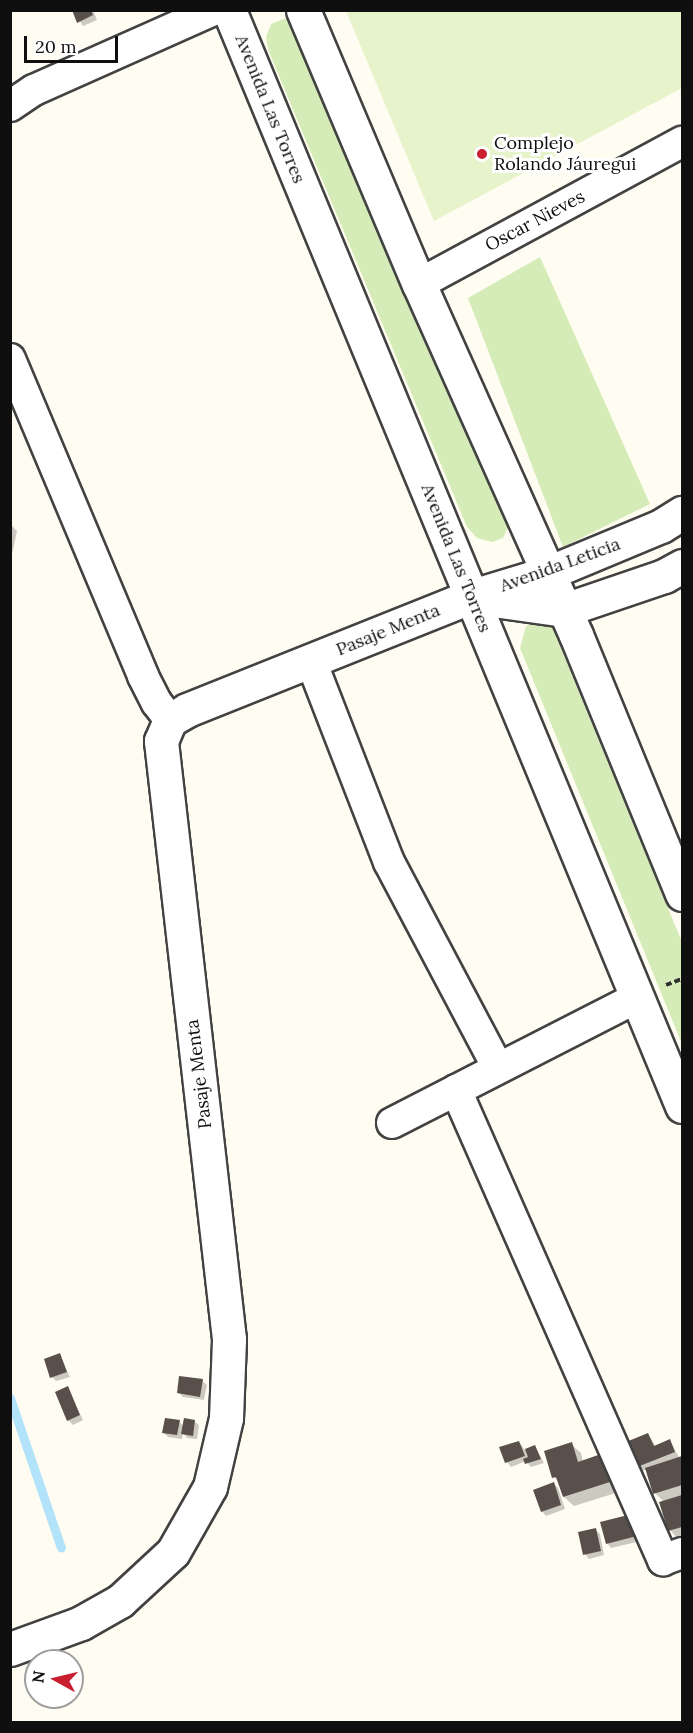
<!DOCTYPE html>
<html>
<head>
<meta charset="utf-8">
<style>
	body { margin:0 }
	#map { position:relative; width:693px; height:1733px; overflow:hidden; background:#fffcf1; font-family:Lora,serif }
	div>[style] { position:absolute }
	.green>* { inset:0; background:#d6ecb8 }
	.pitch>* { inset:0; background:#e7f3ca }
	.shadow>* { inset:0; background:#0003 }
	.stream>* { height:9px; margin:-4.5px; padding:0 4.5px; transform-origin:4.5px; border-radius:4.5px; background:#b3e3fa }
	.building>* { inset:0; background:#594f4b }
	.path>* { height:4px; margin-top:-2px; transform-origin:0; background:repeating-linear-gradient(90deg,#313131 0 6px,transparent 0 9px) }
	.roads { filter:drop-shadow(2px 0 #424242) drop-shadow(-2px 0 #424242) drop-shadow(0 2px #424242) drop-shadow(0 -2px #424242) }
	.minor>* { height:30px; margin:-15px; padding:0 15px; transform-origin:15px; border-radius:15px; background:#fff }
	.tertiary>* { height:33px; margin:-16.5px; padding:0 16.5px; transform-origin:16.5px; border-radius:16.5px; background:#fff }
	.dots>* { width:16px; height:16px; translate:-50% -50%; box-sizing:border-box; border:3px solid #fff; border-radius:50% }
	span { translate:-50% -50%; white-space:nowrap; text-align:center; line-height:1.15; -webkit-text-stroke:6px #fff; paint-order:stroke }
	.street-label { font-size:18px; color:#0f0f0f }
	.poi-label { font-size:18px; color:#0f0f0f }
	.left { translate:0 -50%; text-align:left }
	.frame { position:absolute; inset:0; border:12px solid #0f0f0f; pointer-events:none }
	.north { position:absolute; left:24px; top:1649px; width:60px; height:60px; box-sizing:border-box; background:#fff; border:2px solid #9f9f9f; border-radius:50%; rotate:278deg; font-size:16px; font-weight:700; line-height:24px; text-align:center; color:#0f0f0f }
	.north::after { content:''; display:block; margin:auto; width:21px; height:27px; background:#c91e30; clip-path:polygon(50% 0,100% 100%,50% 72%,0 100%) }
	.scale { position:absolute; left:24px; top:36px; width:94px; height:27px; box-sizing:border-box; border:3px solid #0f0f0f; border-top:0; padding-left:8px; font-size:18px; line-height:21px; white-space:nowrap; color:#0f0f0f; -webkit-text-stroke:4px #fff; paint-order:stroke }
</style>
</head>
<body>
<div id="map">
	<div class="green">
		<div style="clip-path:polygon(286px 18px,296px 22px,508px 513px,508px 527px,503px 538px,492px 542px,477px 538px,467px 527px,269px 52px,266px 37px,271px 24px)"></div>
		<div style="clip-path:polygon(540px 257px,650px 504px,563px 547px,468px 298px)"></div>
		<div style="clip-path:polygon(542px 620px,552px 627px,682px 942px,682px 1044px,520px 648px,526px 626px)"></div>
	</div>
	<div class="pitch">
		<div style="clip-path:polygon(346px 11px,682px 11px,682px 88px,434px 221px)"></div>
	</div>
	<div class="shadow">
		<div style="clip-path:polygon(73px 10px,93px 10px,97px 20px,83px 26px)"></div>
		<div style="clip-path:polygon(10px 524px,17px 531px,12px 554px,10px 553px)"></div>
		<div style="clip-path:polygon(59px 1355px,70px 1377px,56px 1381px,52px 1377px)"></div>
		<div style="clip-path:polygon(202px 1381px,207px 1385px,204px 1400px,183px 1397px,179px 1393px)"></div>
		<div style="clip-path:polygon(67px 1388px,83px 1420px,73px 1425px,68px 1420px)"></div>
		<div style="clip-path:polygon(194px 1421px,199px 1425px,197px 1439px,187px 1438px,183px 1433px,182px 1439px,168px 1437px,164px 1433px,179px 1422px,184px 1426px)"></div>
		<div style="clip-path:polygon(648px 1434px,656px 1447px,670px 1441px,680px 1459px,682px 1458px,682px 1538px,679px 1540px,670px 1530px,664px 1502px,655px 1493px,647px 1469px,642px 1471px,638px 1466px)"></div>
		<div style="clip-path:polygon(519px 1442px,525px 1450px,535px 1447px,544px 1463px,531px 1467px,526px 1461px,511px 1467px,507px 1462px)"></div>
		<div style="clip-path:polygon(571px 1444px,581px 1453px,583px 1462px,604px 1455px,622px 1491px,574px 1506px,564px 1497px,560px 1483px,554px 1477px)"></div>
		<div style="clip-path:polygon(554px 1484px,558px 1488px,565px 1509px,546px 1516px,542px 1511px)"></div>
		<div style="clip-path:polygon(632px 1516px,641px 1541px,611px 1548px,607px 1543px)"></div>
		<div style="clip-path:polygon(595px 1530px,600px 1534px,604px 1555px,589px 1559px,585px 1554px)"></div>
	</div>
	<div class="stream">
		<div style="left:10px;top:1398px;width:158px;rotate:71.2deg"></div>
	</div>
	<div class="building">
		<div style="clip-path:polygon(72px 10px,91px 10px,93px 15px,77px 23px)"></div>
		<div style="clip-path:polygon(60px 1353px,67px 1372px,50px 1378px,44px 1359px)"></div>
		<div style="clip-path:polygon(179px 1376px,203px 1379px,200px 1397px,177px 1393px)"></div>
		<div style="clip-path:polygon(68px 1386px,80px 1415px,67px 1421px,55px 1392px)"></div>
		<div style="clip-path:polygon(165px 1418px,180px 1420px,177px 1435px,162px 1433px)"></div>
		<div style="clip-path:polygon(184px 1418px,195px 1420px,193px 1436px,181px 1434px)"></div>
		<div style="clip-path:polygon(648px 1433px,654px 1446px,670px 1439px,675px 1452px,637px 1467px,626px 1442px)"></div>
		<div style="clip-path:polygon(519px 1441px,525px 1456px,505px 1463px,499px 1447px)"></div>
		<div style="clip-path:polygon(572px 1442px,578px 1462px,604px 1453px,613px 1481px,563px 1497px,556px 1477px,552px 1478px,544px 1451px)"></div>
		<div style="clip-path:polygon(535px 1445px,541px 1459px,525px 1464px,523px 1459px,528px 1457px,525px 1449px)"></div>
		<div style="clip-path:polygon(682px 1456px,682px 1485px,653px 1494px,645px 1468px)"></div>
		<div style="clip-path:polygon(554px 1482px,561px 1505px,541px 1512px,533px 1490px)"></div>
		<div style="clip-path:polygon(682px 1495px,682px 1527px,668px 1531px,659px 1502px)"></div>
		<div style="clip-path:polygon(632px 1514px,637px 1536px,606px 1544px,600px 1522px)"></div>
		<div style="clip-path:polygon(596px 1528px,601px 1551px,583px 1555px,578px 1532px)"></div>
	</div>
	<div class="path">
		<div style="left:666px;top:985px;width:17px;rotate:-21deg"></div>
	</div>
	<div class="roads">
		<div class="minor">
			<div style="left:10px;top:106px;width:29px;rotate:-34deg"></div>
			<div style="left:34px;top:90px;width:197px;rotate:-24deg"></div>
			<div style="left:419px;top:284px;width:299px;rotate:-28.4deg"></div>
			<div style="left:10px;top:359px;width:344px;rotate:67.2deg"></div>
			<div style="left:143px;top:676px;width:30px;rotate:63deg"></div>
			<div style="left:157px;top:703px;width:21px;rotate:53deg"></div>
			<div style="left:311px;top:661px;width:216px;rotate:68.8deg"></div>
			<div style="left:389px;top:862px;width:233px;rotate:62.1deg"></div>
			<div style="left:456px;top:1090px;width:514px;rotate:66.23deg"></div>
			<div style="left:663px;top:1560px;width:20px;rotate:-20deg"></div>
			<div style="left:392px;top:1123px;width:276px;rotate:-27.1deg"></div>
		</div>
		<div class="tertiary">
			<div style="left:229px;top:10px;width:1186px;rotate:67.54deg"></div>
			<div style="left:303px;top:10px;width:298px;rotate:67.1deg"></div>
			<div style="left:419px;top:284px;width:385px;rotate:65.9deg"></div>
			<div style="left:576px;top:635px;width:280px;rotate:67.7deg"></div>
			<div style="left:479px;top:598px;width:86px;rotate:8deg"></div>
			<div style="left:564px;top:610px;width:106px;rotate:-18.8deg"></div>
			<div style="left:664px;top:576px;width:21px;rotate:-29deg"></div>
			<div style="left:10px;top:1649px;width:76px;rotate:-20.1deg"></div>
			<div style="left:81px;top:1623px;width:45px;rotate:-29.4deg"></div>
			<div style="left:120px;top:1601px;width:72px;rotate:-42.8deg"></div>
			<div style="left:173px;top:1552px;width:75px;rotate:-60.4deg"></div>
			<div style="left:210px;top:1487px;width:71px;rotate:-76.9deg"></div>
			<div style="left:226px;top:1418px;width:79px;rotate:-87.8deg"></div>
			<div style="left:229px;top:1339px;width:602px;rotate:-96.49deg"></div>
			<div style="left:161px;top:741px;width:23px;rotate:-67deg"></div>
			<div style="left:170px;top:720px;width:20px;rotate:-30deg"></div>
			<div style="left:187px;top:710px;width:307px;rotate:-21.8deg"></div>
			<div style="left:472px;top:596px;width:79px;rotate:-16.8deg"></div>
			<div style="left:548px;top:573px;width:122px;rotate:-22.6deg"></div>
			<div style="left:661px;top:526px;width:25px;rotate:-32deg"></div>
		</div>
	</div>
	<div class="dots">
		<div style="left:482px;top:154px;background:#c91e30"></div>
	</div>
	<div class="street-label">
		<span style="left:270px;top:109px;rotate:68deg">Avenida Las Torres</span>
		<span style="left:535px;top:221px;rotate:-28deg">Oscar Nieves</span>
		<span style="left:456px;top:558px;rotate:68deg">Avenida Las Torres</span>
		<span style="left:560px;top:565px;rotate:-20deg">Avenida Leticia</span>
		<span style="left:388px;top:630px;rotate:-22deg">Pasaje Menta</span>
		<span style="left:199px;top:1074px;rotate:-97deg">Pasaje Menta</span>
	</div>
	<div class="poi-label">
		<span class="left" style="left:494px;top:154px">Complejo<br>Rolando Jáuregui</span>
	</div>
	<div class="frame"></div>
	<div class="north">N</div>
	<div class="scale">20 m</div>
</div>
</body>
</html>
